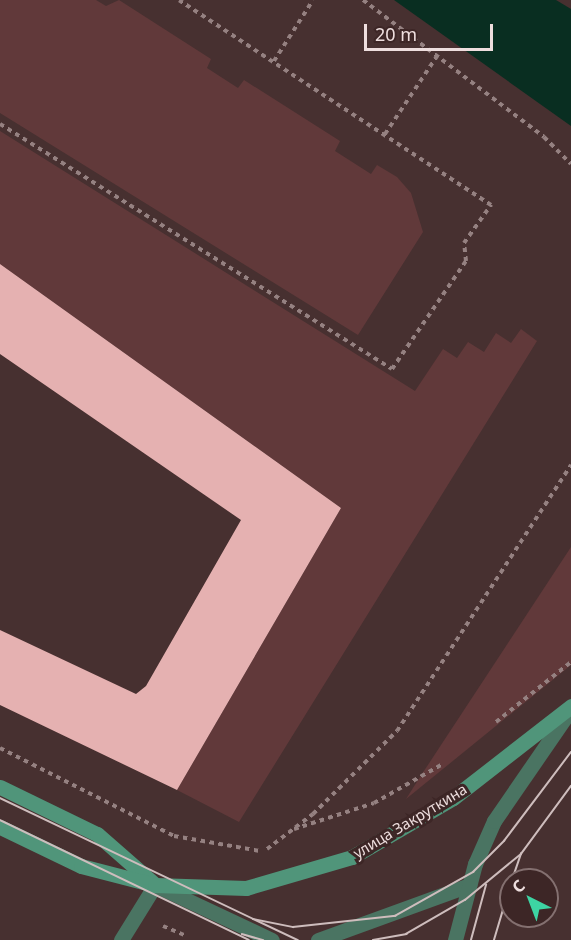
<!DOCTYPE html>
<html>
<head>
<meta charset="utf-8">
<style>
	body { margin:0 }
	#map { position:relative; width:571px; height:940px; overflow:hidden; background:#473030; font-family:"Noto Sans",sans-serif }
	div>[style] { position:absolute }
	.green>* { inset:0; background:#61393a }
	.water>* { inset:0; background:#092e21 }
	.building>* { inset:0; background:#e5b1b1 }
	.path>* { height:4px; margin-top:-2px; transform-origin:0; background:repeating-linear-gradient(90deg,#958181 0 4.5px,transparent 0 9px) }
	.tertiary>* { height:15px; margin:-7.5px; padding:0 7.5px; transform-origin:7.5px; border-radius:7.5px; background:#4a7462 }
	.secondary>* { height:15px; margin:-7.5px; padding:0 7.5px; transform-origin:7.5px; border-radius:7.5px; background:#50957a }
	.tram>* { height:1.5px; margin:-0.75px; padding:0 0.75px; transform-origin:0.75px; border-radius:0.75px; background:#cebdbd }
	span { translate:-50% -50%; white-space:nowrap; text-align:center; line-height:1.15; -webkit-text-stroke:6px #3d2626; paint-order:stroke }
	.street-label { font-size:15px; color:#eedede }
	.north { position:absolute; left:499px; top:868px; width:60px; height:60px; box-sizing:border-box; background:#3d2626; border:2px solid #847070; border-radius:50%; rotate:318deg; font-size:16px; font-weight:700; line-height:24px; text-align:center; color:#eedede }
	.north::after { content:''; display:block; margin:auto; width:21px; height:27px; background:#3dd4a3; clip-path:polygon(50% 0,100% 100%,50% 72%,0 100%) }
	.scale { position:absolute; left:364px; top:24px; width:129px; height:27px; box-sizing:border-box; border:3px solid #eedede; border-top:0; padding-left:8px; font-size:18px; line-height:21px; white-space:nowrap; color:#eedede; -webkit-text-stroke:4px #3d2626; paint-order:stroke }
</style>
</head>
<body>
<div id="map">
	<div class="green">
		<div style="clip-path:polygon(0 0,96px 0,106px 6px,119px 0,211px 59px,207px 68px,238px 88px,244px 80px,340px 141px,335px 151px,371px 174px,377px 165px,397px 177px,411px 193px,423px 232px,358px 335px,0 113px)"></div>
		<div style="clip-path:polygon(0 131px,415px 391px,443px 349px,457px 358px,468px 342px,484px 352px,496px 333px,511px 343px,521px 329px,537px 341px,239px 822px,177px 790px,341px 508px,0 264px)"></div>
		<div style="clip-path:polygon(571px 547px,571px 665px,406px 799px,420px 777px)"></div>
	</div>
	<div class="water">
		<div style="clip-path:polygon(394px 0,556px 0,571px 9px,571px 126px)"></div>
	</div>
	<div class="building">
		<div style="clip-path:polygon(0 264px,341px 508px,177px 790px,0 705px,0 630px,136px 694px,146px 686px,241px 520px,0 354px)"></div>
	</div>
	<div class="path">
		<div style="left:363px;top:0;width:227px;rotate:37.1deg"></div>
		<div style="left:544px;top:137px;width:38px;rotate:45deg"></div>
		<div style="left:274px;top:61px;width:72px;rotate:-57.4deg"></div>
		<div style="left:0;top:124px;width:462px;rotate:32deg"></div>
		<div style="left:392px;top:369px;width:131px;rotate:-55.6deg"></div>
		<div style="left:466px;top:261px;width:18px;rotate:-96deg"></div>
		<div style="left:464px;top:243px;width:47px;rotate:-54.6deg"></div>
		<div style="left:491px;top:205px;width:373px;rotate:-146.7deg"></div>
		<div style="left:385px;top:134px;width:94px;rotate:-56.3deg"></div>
		<div style="left:496px;top:722px;width:96px;rotate:-38.7deg"></div>
		<div style="left:0;top:748px;width:195px;rotate:26.8deg"></div>
		<div style="left:174px;top:836px;width:87px;rotate:9.9deg"></div>
		<div style="left:294px;top:829px;width:84px;rotate:-18deg"></div>
		<div style="left:374px;top:803px;width:79px;rotate:-29.5deg"></div>
		<div style="left:267px;top:849px;width:58px;rotate:-37.3deg"></div>
		<div style="left:313px;top:814px;width:118px;rotate:-44.7deg"></div>
		<div style="left:397px;top:731px;width:318px;rotate:-56.8deg"></div>
		<div style="left:163px;top:926px;width:23px;rotate:23deg"></div>
	</div>
	<div class="tertiary">
		<div style="left:121px;top:940px;width:65px;rotate:-58.3deg"></div>
		<div style="left:155px;top:885px;width:129px;rotate:25.2deg"></div>
		<div style="left:318px;top:940px;width:161px;rotate:-20deg"></div>
		<div style="left:455px;top:940px;width:79px;rotate:-75.3deg"></div>
		<div style="left:475px;top:864px;width:47px;rotate:-66.2deg"></div>
		<div style="left:494px;top:821px;width:136px;rotate:-55.5deg"></div>
	</div>
	<div class="secondary">
		<div style="left:0;top:787px;width:108px;rotate:25.9deg"></div>
		<div style="left:97px;top:834px;width:74px;rotate:41.2deg"></div>
		<div style="left:0;top:827px;width:90px;rotate:25.7deg"></div>
		<div style="left:81px;top:866px;width:76px;rotate:14.4deg"></div>
		<div style="left:155px;top:885px;width:91px;rotate:1.9deg"></div>
		<div style="left:246px;top:888px;width:110px;rotate:-16.3deg"></div>
		<div style="left:352px;top:857px;width:117px;rotate:-30.3deg"></div>
		<div style="left:453px;top:798px;width:150px;rotate:-37.9deg"></div>
	</div>
	<div class="tram">
		<div style="left:0;top:798px;width:330px;rotate:25.5deg"></div>
		<div style="left:0;top:820px;width:276px;rotate:25.7deg"></div>
		<div style="left:512px;top:880px;width:28px;rotate:-71deg"></div>
		<div style="left:521px;top:854px;width:84px;rotate:-53.7deg"></div>
		<div style="left:253px;top:919px;width:41px;rotate:11.3deg"></div>
		<div style="left:293px;top:927px;width:103px;rotate:-6.2deg"></div>
		<div style="left:395px;top:916px;width:90px;rotate:-29.4deg"></div>
		<div style="left:473px;top:872px;width:44px;rotate:-45deg"></div>
		<div style="left:504px;top:841px;width:111px;rotate:-53deg"></div>
		<div style="left:242px;top:934px;width:22px;rotate:16deg"></div>
		<div style="left:373px;top:940px;width:34px;rotate:-10deg"></div>
		<div style="left:406px;top:934px;width:68px;rotate:-30deg"></div>
		<div style="left:465px;top:900px;width:72px;rotate:-39.4deg"></div>
		<div style="left:471px;top:940px;width:57px;rotate:-74.7deg"></div>
		<div style="left:494px;top:940px;width:59px;rotate:-73.4deg"></div>
	</div>
	<div class="street-label">
		<span style="left:410px;top:821px;rotate:-31deg">улица Закруткина</span>
	</div>
	<div class="north">С</div>
	<div class="scale">20 m</div>
</div>
</body>
</html>
